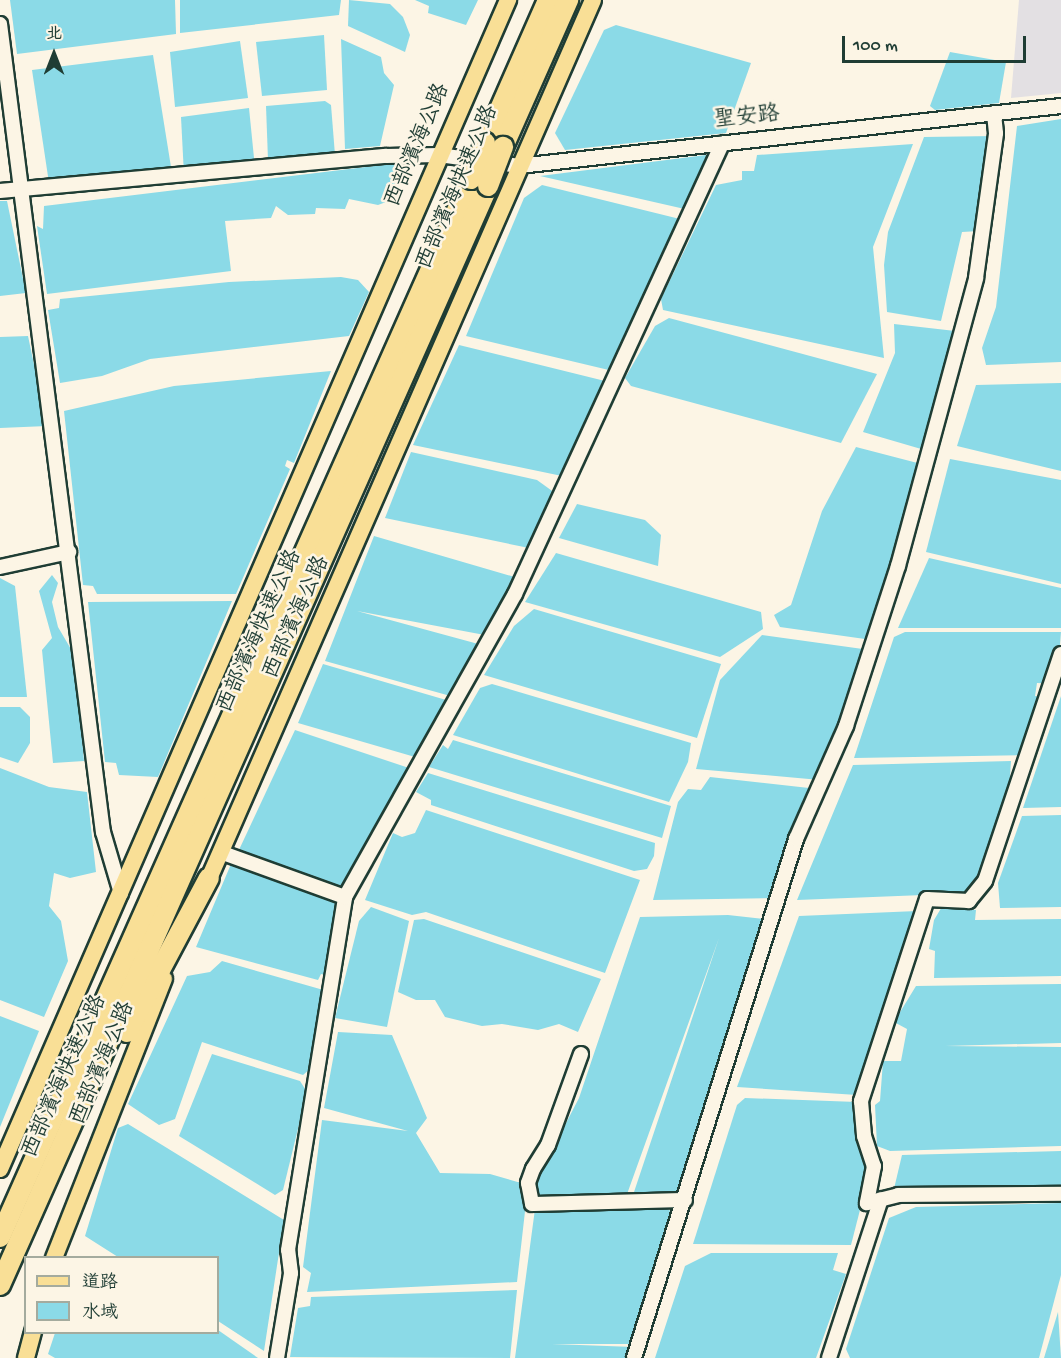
<!DOCTYPE html>
<html>
<head>
<meta charset="utf-8">
<style>
	body { margin:0 }
	#map { position:relative; width:1061px; height:1358px; overflow:hidden; background:#fcf5e5; font-family:"Gochi Hand","LXGW WenKai TC",sans-serif }
	div>[style] { position:absolute }
	.built>* { inset:0; background:#e3e0e3 }
	.water>* { inset:0; background:#8bdae7 }
	.roads { filter:drop-shadow(2px 0 #1f3d34) drop-shadow(-2px 0 #1f3d34) drop-shadow(0 2px #1f3d34) drop-shadow(0 -2px #1f3d34) }
	.minor>* { height:14px; margin:-7px; padding:0 7px; transform-origin:7px; border-radius:7px; background:#fcf5e5 }
	.major>* { height:16px; margin:-8px; padding:0 8px; transform-origin:8px; border-radius:8px; background:#f9df96 }
	.highway>* { height:20px; margin:-10px; padding:0 10px; transform-origin:10px; border-radius:10px; background:#f9df96 }
	.bridges { filter:drop-shadow(2px 0 #1f3d34) drop-shadow(-2px 0 #1f3d34) drop-shadow(0 2px #1f3d34) drop-shadow(0 -2px #1f3d34) }
	.highway-bridge>* { height:20px; margin:-10px; padding:0 10px; transform-origin:10px; border-radius:10px; background:#f9df96 }
	span { translate:-50% -50%; white-space:nowrap; text-align:center; line-height:1.15; -webkit-text-stroke:5px #fcf5e5; paint-order:stroke }
	.street-label { font-size:22px; color:#1f3d34 }
	.legend { position:absolute; left:24px; top:1256px; width:195px; height:78px; box-sizing:border-box; background:#fcf5e5; border:2px solid #a4ab9e; margin:0; padding:8px 10px; list-style:none; font-size:18px; color:#1f3d34 }
	.legend li { display:flex; align-items:center; gap:12px; height:30px }
	.legend b { width:30px; border:2px solid #a4ab9e }
	.north { position:absolute; left:24px; top:24px; width:60px; height:60px; -webkit-text-stroke:4px #fcf5e5; paint-order:stroke; rotate:0deg; font-size:16px; font-weight:700; line-height:24px; text-align:center; color:#1f3d34 }
	.north::after { content:''; display:block; margin:auto; width:21px; height:27px; background:#1f3d34; clip-path:polygon(50% 0,100% 100%,50% 72%,0 100%) }
	.scale { position:absolute; left:842px; top:36px; width:184px; height:27px; box-sizing:border-box; border:3px solid #1f3d34; border-top:0; padding-left:8px; font-size:18px; line-height:21px; white-space:nowrap; color:#1f3d34; -webkit-text-stroke:4px #fcf5e5; paint-order:stroke }
</style>
</head>
<body>
<div id="map">
	<div class="built">
		<div style="clip-path:polygon(1019px 0,1061px 0,1061px 93px,1011px 98px)"></div>
	</div>
	<div class="water">
		<div style="clip-path:polygon(10px 0,175px 0,176px 34px,17px 54px)"></div>
		<div style="clip-path:polygon(180px 0,341px 0,339px 15px,180px 33px)"></div>
		<div style="clip-path:polygon(349px 0,390px 4px,403px 17px,410px 35px,405px 52px,348px 26px)"></div>
		<div style="clip-path:polygon(415px 0,478px 0,466px 25px,428px 13px,429px 6px)"></div>
		<div style="clip-path:polygon(616px 25px,751px 63px,726px 133px,565px 150px,555px 133px,604px 30px)"></div>
		<div style="clip-path:polygon(324px 35px,327px 90px,262px 96px,256px 42px)"></div>
		<div style="clip-path:polygon(341px 39px,381px 57px,384px 73px,394px 85px,380px 146px,345px 149px)"></div>
		<div style="clip-path:polygon(240px 41px,248px 98px,175px 107px,170px 52px)"></div>
		<div style="clip-path:polygon(950px 52px,1006px 62px,999px 103px,935px 110px,930px 106px)"></div>
		<div style="clip-path:polygon(153px 55px,171px 167px,165px 173px,49px 183px,32px 70px)"></div>
		<div style="clip-path:polygon(325px 101px,331px 105px,335px 155px,268px 160px,266px 106px)"></div>
		<div style="clip-path:polygon(249px 108px,255px 168px,184px 175px,181px 117px)"></div>
		<div style="clip-path:polygon(1061px 119px,1061px 362px,986px 365px,982px 348px,996px 307px,1017px 126px)"></div>
		<div style="clip-path:polygon(995px 136px,979px 231px,962px 232px,941px 321px,887px 312px,884px 265px,888px 232px,924px 137px)"></div>
		<div style="clip-path:polygon(913px 144px,873px 247px,884px 358px,663px 310px,661px 299px,716px 185px,742px 180px,742px 171px,754px 171px,757px 155px)"></div>
		<div style="clip-path:polygon(714px 154px,689px 210px,540px 176px)"></div>
		<div style="clip-path:polygon(399px 163px,399px 189px,394px 199px,378px 205px,349px 199px,345px 209px,316px 208px,315px 214px,288px 215px,276px 206px,271px 218px,225px 221px,231px 271px,47px 294px,37px 226px,43px 229px,44px 206px)"></div>
		<div style="clip-path:polygon(542px 185px,684px 220px,613px 371px,466px 336px,524px 198px)"></div>
		<div style="clip-path:polygon(0 201px,7px 201px,26px 293px,0 296px)"></div>
		<div style="clip-path:polygon(341px 277px,358px 280px,369px 292px,349px 336px,150px 359px,102px 376px,60px 383px,48px 310px,59px 308px,60px 299px,229px 282px)"></div>
		<div style="clip-path:polygon(669px 318px,877px 374px,841px 443px,631px 386px,625px 378px,655px 326px)"></div>
		<div style="clip-path:polygon(894px 324px,964px 332px,928px 451px,863px 432px,895px 353px)"></div>
		<div style="clip-path:polygon(28px 336px,47px 426px,0 428px,0 337px)"></div>
		<div style="clip-path:polygon(459px 345px,605px 381px,562px 476px,413px 445px)"></div>
		<div style="clip-path:polygon(331px 371px,294px 463px,287px 460px,285px 466px,290px 469px,236px 594px,97px 594px,93px 586px,83px 585px,64px 411px,174px 386px)"></div>
		<div style="clip-path:polygon(1061px 383px,1061px 471px,957px 446px,976px 385px)"></div>
		<div style="clip-path:polygon(856px 447px,929px 466px,872px 640px,780px 627px,774px 615px,791px 605px,822px 511px)"></div>
		<div style="clip-path:polygon(411px 452px,537px 480px,555px 493px,529px 548px,385px 518px)"></div>
		<div style="clip-path:polygon(950px 459px,1061px 480px,1061px 584px,926px 552px)"></div>
		<div style="clip-path:polygon(577px 504px,645px 520px,661px 535px,658px 566px,559px 538px)"></div>
		<div style="clip-path:polygon(374px 536px,518px 578px,490px 636px,357px 611px,482px 645px,454px 697px,325px 661px)"></div>
		<div style="clip-path:polygon(556px 553px,761px 612px,763px 629px,720px 657px,525px 602px)"></div>
		<div style="clip-path:polygon(929px 558px,1061px 588px,1061px 628px,898px 628px)"></div>
		<div style="clip-path:polygon(52px 575px,58px 583px,52px 602px,58px 627px,75px 656px,84px 761px,53px 763px,42px 650px,52px 638px,39px 591px)"></div>
		<div style="clip-path:polygon(0 578px,15px 586px,27px 697px,0 697px)"></div>
		<div style="clip-path:polygon(232px 601px,158px 777px,119px 775px,116px 763px,105px 762px,88px 602px)"></div>
		<div style="clip-path:polygon(534px 609px,721px 664px,697px 738px,484px 675px,514px 626px)"></div>
		<div style="clip-path:polygon(905px 632px,1061px 632px,1057px 684px,1037px 683px,1035px 696px,1048px 698px,1032px 755px,854px 758px,894px 637px)"></div>
		<div style="clip-path:polygon(762px 635px,870px 650px,820px 780px,696px 769px,720px 680px)"></div>
		<div style="clip-path:polygon(323px 664px,453px 702px,415px 757px,298px 723px)"></div>
		<div style="clip-path:polygon(492px 684px,691px 743px,688px 762px,669px 802px,453px 735px,480px 688px)"></div>
		<div style="clip-path:polygon(1061px 696px,1061px 807px,1023px 808px)"></div>
		<div style="clip-path:polygon(0 707px,20px 707px,30px 717px,30px 743px,18px 763px,0 757px)"></div>
		<div style="clip-path:polygon(295px 730px,409px 768px,341px 887px,238px 852px)"></div>
		<div style="clip-path:polygon(453px 740px,671px 806px,662px 838px,429px 767px,443px 745px,448px 749px)"></div>
		<div style="clip-path:polygon(1011px 761px,1010px 776px,1018px 781px,974px 893px,797px 900px,853px 765px)"></div>
		<div style="clip-path:polygon(0 768px,49px 787px,87px 792px,96px 872px,70px 878px,54px 873px,49px 906px,61px 921px,68px 961px,44px 1017px,0 1000px)"></div>
		<div style="clip-path:polygon(428px 773px,655px 843px,654px 856px,647px 869px,634px 871px,431px 805px,431px 800px,416px 792px)"></div>
		<div style="clip-path:polygon(710px 777px,818px 789px,778px 898px,653px 900px,678px 802px,688px 789px,701px 790px)"></div>
		<div style="clip-path:polygon(426px 810px,640px 880px,605px 973px,426px 912px,412px 915px,365px 900px,393px 833px,402px 837px,415px 833px)"></div>
		<div style="clip-path:polygon(1061px 815px,1061px 907px,1000px 908px,998px 883px,1022px 816px)"></div>
		<div style="clip-path:polygon(231px 864px,344px 906px,330px 976px,321px 974px,318px 980px,196px 947px)"></div>
		<div style="clip-path:polygon(943px 905px,976px 910px,975px 920px,1061px 919px,1061px 976px,934px 978px,935px 951px,929px 949px,934px 920px)"></div>
		<div style="clip-path:polygon(371px 907px,409px 921px,387px 1027px,335px 1018px,359px 921px)"></div>
		<div style="clip-path:polygon(917px 911px,857px 1095px,737px 1087px,799px 916px)"></div>
		<div style="clip-path:polygon(728px 915px,765px 919px,681px 1199px,632px 1198px,719px 938px,626px 1197px,534px 1198px,537px 1179px,579px 1098px,640px 917px)"></div>
		<div style="clip-path:polygon(424px 919px,601px 979px,578px 1032px,559px 1024px,538px 1030px,502px 1024px,482px 1026px,445px 1017px,435px 1000px,416px 1000px,398px 992px,414px 920px)"></div>
		<div style="clip-path:polygon(222px 961px,327px 991px,311px 1068px,303px 1075px,202px 1042px,175px 1119px,159px 1125px,128px 1104px,187px 976px,210px 972px)"></div>
		<div style="clip-path:polygon(1061px 984px,1061px 1043px,945px 1046px,1061px 1047px,1061px 1146px,890px 1151px,877px 1146px,875px 1105px,880px 1101px,883px 1061px,901px 1061px,907px 1029px,894px 1022px,916px 986px)"></div>
		<div style="clip-path:polygon(0 1016px,39px 1031px,0 1127px)"></div>
		<div style="clip-path:polygon(338px 1032px,392px 1035px,427px 1118px,416px 1133px,440px 1173px,490px 1174px,528px 1185px,517px 1282px,307px 1292px,311px 1273px,303px 1267px,322px 1120px,408px 1131px,324px 1108px)"></div>
		<div style="clip-path:polygon(212px 1054px,300px 1081px,307px 1092px,283px 1190px,275px 1195px,179px 1136px)"></div>
		<div style="clip-path:polygon(745px 1098px,857px 1102px,871px 1167px,851px 1245px,693px 1244px,737px 1105px)"></div>
		<div style="clip-path:polygon(128px 1124px,284px 1220px,264px 1351px,218px 1321px,218px 1258px,118px 1257px,85px 1236px,118px 1128px)"></div>
		<div style="clip-path:polygon(1061px 1151px,1061px 1187px,893px 1193px,902px 1155px)"></div>
		<div style="clip-path:polygon(1061px 1203px,1061px 1275px,1039px 1358px,850px 1358px,846px 1349px,889px 1218px,916px 1207px)"></div>
		<div style="clip-path:polygon(666px 1208px,679px 1217px,643px 1344px,552px 1344px,634px 1347px,631px 1358px,515px 1358px,535px 1209px)"></div>
		<div style="clip-path:polygon(711px 1253px,838px 1253px,833px 1270px,846px 1274px,816px 1358px,655px 1358px,685px 1266px)"></div>
		<div style="clip-path:polygon(517px 1290px,510px 1358px,290px 1357px,298px 1308px,310px 1306px,311px 1297px)"></div>
		<div style="clip-path:polygon(1058px 1312px,1061px 1358px,1044px 1358px)"></div>
		<div style="clip-path:polygon(218px 1330px,258px 1358px,55px 1358px,48px 1354px,55px 1333px)"></div>
	</div>
	<div class="roads">
		<div class="minor">
			<div style="left:0;top:24px;width:815px;rotate:82.74deg"></div>
			<div style="left:103px;top:832px;width:64px;rotate:73.6deg"></div>
			<div style="left:0;top:191px;width:388px;rotate:-5.2deg"></div>
			<div style="left:386px;top:156px;width:53px;rotate:-1.1deg"></div>
			<div style="left:439px;top:155px;width:81px;rotate:7.8deg"></div>
			<div style="left:519px;top:166px;width:545px;rotate:-6.32deg"></div>
			<div style="left:0;top:567px;width:71px;rotate:-12.3deg"></div>
			<div style="left:1061px;top:654px;width:239px;rotate:108.5deg"></div>
			<div style="left:985px;top:881px;width:26px;rotate:129deg"></div>
			<div style="left:969px;top:901px;width:42px;rotate:-177.3deg"></div>
			<div style="left:927px;top:899px;width:213px;rotate:108.1deg"></div>
			<div style="left:861px;top:1101px;width:35px;rotate:85deg"></div>
			<div style="left:864px;top:1136px;width:32px;rotate:72deg"></div>
			<div style="left:874px;top:1166px;width:38px;rotate:101deg"></div>
			<div style="left:867px;top:1203px;width:32px;rotate:-14deg"></div>
			<div style="left:898px;top:1195px;width:163px;rotate:-0.4deg"></div>
			<div style="left:220px;top:852px;width:133px;rotate:19.8deg"></div>
			<div style="left:581px;top:1054px;width:97px;rotate:109.9deg"></div>
			<div style="left:548px;top:1145px;width:28px;rotate:122deg"></div>
			<div style="left:533px;top:1169px;width:15px;rotate:110deg"></div>
			<div style="left:528px;top:1183px;width:21px;rotate:79deg"></div>
			<div style="left:532px;top:1204px;width:153px;rotate:-1.5deg"></div>
			<div style="left:277px;top:1358px;width:86px;rotate:-80.6deg"></div>
			<div style="left:291px;top:1273px;width:23px;rotate:-97deg"></div>
			<div style="left:288px;top:1250px;width:358px;rotate:-80.8deg"></div>
			<div style="left:345px;top:897px;width:347px;rotate:-60.7deg"></div>
			<div style="left:515px;top:594px;width:496px;rotate:-65.3deg"></div>
			<div style="left:634px;top:1358px;width:544px;rotate:-72.66deg"></div>
			<div style="left:796px;top:839px;width:124px;rotate:-66.1deg"></div>
			<div style="left:846px;top:726px;width:168px;rotate:-72deg"></div>
			<div style="left:898px;top:566px;width:298px;rotate:-74.8deg"></div>
			<div style="left:976px;top:278px;width:146px;rotate:-82.1deg"></div>
			<div style="left:996px;top:133px;width:20px;rotate:-96deg"></div>
			<div style="left:829px;top:1358px;width:167px;rotate:-71.9deg"></div>
		</div>
		<div class="major">
			<div style="left:204px;top:890px;width:971px;rotate:-66.39deg"></div>
			<div style="left:0;top:1169px;width:1275px;rotate:-66.51deg"></div>
			<div style="left:54px;top:1258px;width:300px;rotate:-68.5deg"></div>
			<div style="left:26px;top:1358px;width:27px;rotate:-75deg"></div>
		</div>
		<div class="highway">
			<div style="left:485px;top:143px;width:156px;rotate:-66.2deg"></div>
			<div style="left:503px;top:147px;width:161px;rotate:-66.1deg"></div>
			<div style="left:127px;top:1032px;width:174px;rotate:-62deg"></div>
			<div style="left:0;top:1237px;width:1158px;rotate:-66deg"></div>
			<div style="left:0;top:1285px;width:1202px;rotate:-66.06deg"></div>
		</div>
	</div>
	<div class="bridges">
		<div class="highway-bridge">
			<div style="left:471px;top:179px;width:39px;rotate:-69deg"></div>
			<div style="left:488px;top:186px;width:42px;rotate:-69deg"></div>
		</div>
	</div>
	<div class="street-label">
		<span style="left:747px;top:119px;rotate:-6deg">聖安路</span>
		<span style="left:419px;top:146px;rotate:-67deg">西部濱海公路</span>
		<span style="left:459px;top:188px;rotate:-67deg">西部濱海快速公路</span>
		<span style="left:298px;top:618px;rotate:-66deg">西部濱海公路</span>
		<span style="left:261px;top:632px;rotate:-66deg">西部濱海快速公路</span>
		<span style="left:104px;top:1064px;rotate:-67deg">西部濱海公路</span>
		<span style="left:66px;top:1077px;rotate:-66deg">西部濱海快速公路</span>
	</div>
	<ul class="legend">
	<li><b style="height:8px;background:#f9df96"></b>道路</li>
	<li><b style="height:16px;background:#8bdae7"></b>水域</li>
	</ul>
	<div class="north">北</div>
	<div class="scale">100 m</div>
</div>
</body>
</html>
